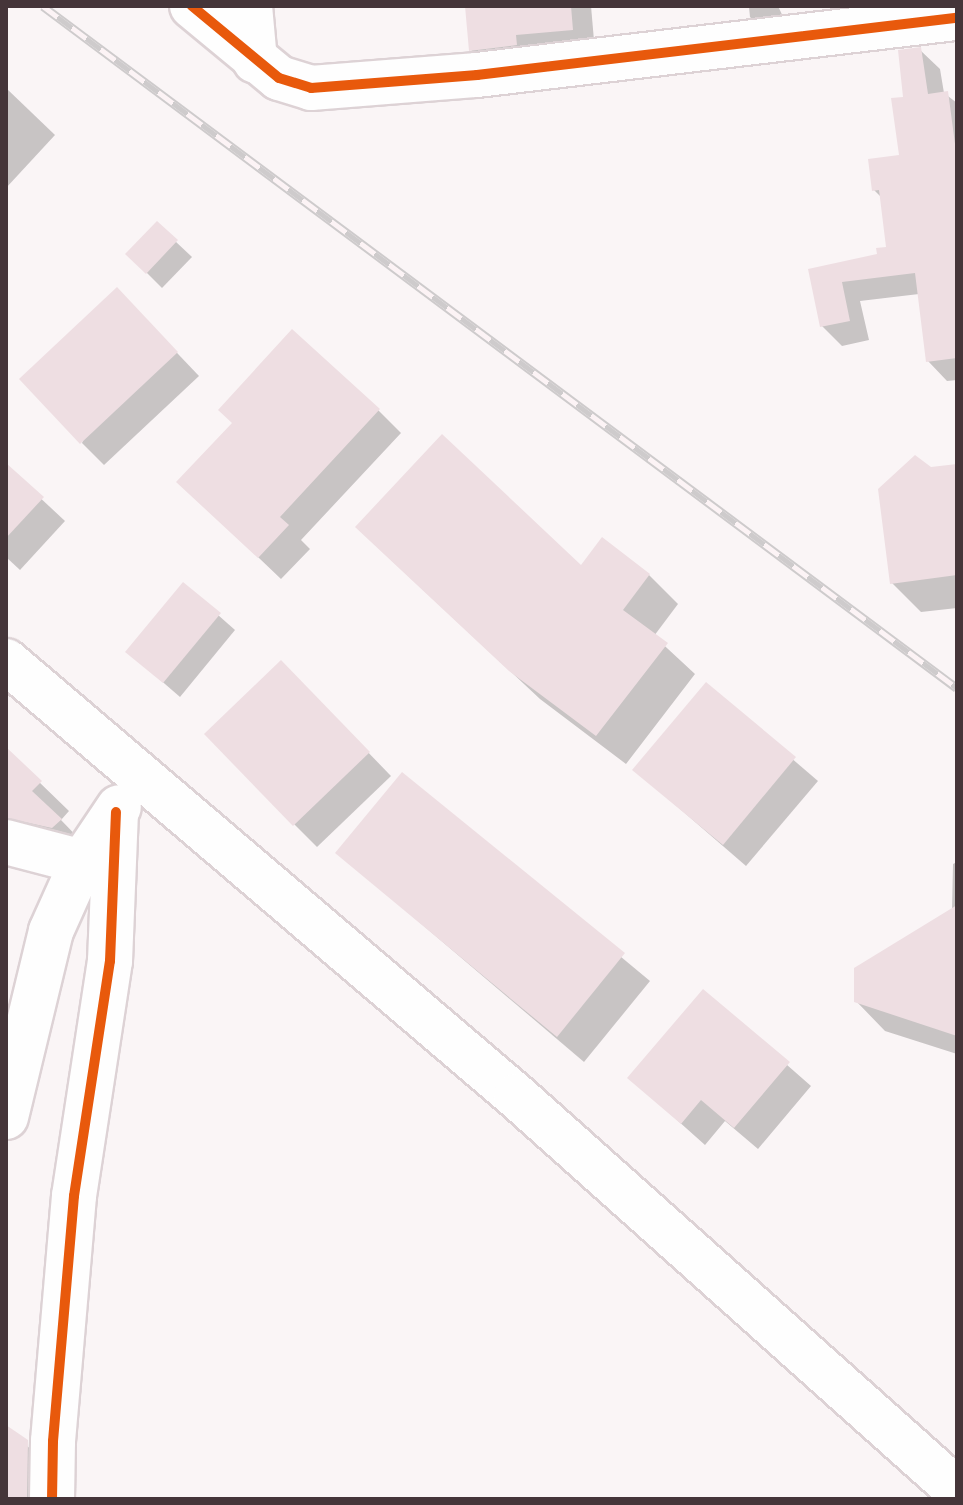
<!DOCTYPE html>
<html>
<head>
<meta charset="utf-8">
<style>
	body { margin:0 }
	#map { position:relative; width:963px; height:1505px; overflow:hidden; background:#faf5f6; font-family:Poppins,sans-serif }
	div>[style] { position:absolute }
	.shadow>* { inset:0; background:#0003 }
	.building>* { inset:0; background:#eedee2 }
	.roads { filter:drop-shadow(2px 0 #ddd2d5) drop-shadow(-2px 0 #ddd2d5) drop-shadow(0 2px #ddd2d5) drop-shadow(0 -2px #ddd2d5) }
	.minor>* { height:44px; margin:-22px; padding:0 22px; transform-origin:22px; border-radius:22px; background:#fefefe }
	.major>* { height:44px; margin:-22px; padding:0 22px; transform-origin:22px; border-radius:22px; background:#fefefe }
	.rail>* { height:9px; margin-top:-4.5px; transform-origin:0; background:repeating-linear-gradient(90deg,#fcf3f5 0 18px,#cecbcc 0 36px); box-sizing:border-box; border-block:2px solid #cecbcc }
	.cycleway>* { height:10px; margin:-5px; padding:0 5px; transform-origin:5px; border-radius:5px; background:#e8590c }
	span { translate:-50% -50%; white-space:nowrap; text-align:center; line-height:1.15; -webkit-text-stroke:7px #fcf3f5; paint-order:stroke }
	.frame { position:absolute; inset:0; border:8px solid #453539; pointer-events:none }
</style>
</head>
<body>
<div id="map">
	<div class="shadow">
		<div style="clip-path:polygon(467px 6px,591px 6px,595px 52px,493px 72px,471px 50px)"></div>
		<div style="clip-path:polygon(778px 6px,785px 21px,757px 24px,750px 17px,749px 7px)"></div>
		<div style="clip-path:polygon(840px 6px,957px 6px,869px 35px)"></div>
		<div style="clip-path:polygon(920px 50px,940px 69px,944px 93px,957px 103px,957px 380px,947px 381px,928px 361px,919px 294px,860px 301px,869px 340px,842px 346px,822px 326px,810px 270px,879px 255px,888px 249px,882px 198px,874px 190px,902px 157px,905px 98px)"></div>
		<div style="clip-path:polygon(6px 88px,55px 135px,6px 188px)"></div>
		<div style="clip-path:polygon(157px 224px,192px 257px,162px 288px,128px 254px)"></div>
		<div style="clip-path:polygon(139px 313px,199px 376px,104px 465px,82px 443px)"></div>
		<div style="clip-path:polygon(378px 410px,401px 433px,301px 540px,310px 549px,281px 579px,202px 504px)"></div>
		<div style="clip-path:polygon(6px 466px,65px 521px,20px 570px,6px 557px)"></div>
		<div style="clip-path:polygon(957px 466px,957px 608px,921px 612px,892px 583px,930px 470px)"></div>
		<div style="clip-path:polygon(387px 556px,649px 575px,678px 604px,654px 636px,695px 674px,626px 764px,540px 699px)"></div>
		<div style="clip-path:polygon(183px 584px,235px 630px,180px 697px,128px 652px)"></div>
		<div style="clip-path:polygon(303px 685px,391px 776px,317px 847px,294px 824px)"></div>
		<div style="clip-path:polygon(706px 685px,818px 781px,746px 866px,635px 770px)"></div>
		<div style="clip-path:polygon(6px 750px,69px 811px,61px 820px,89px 849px,6px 846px)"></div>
		<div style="clip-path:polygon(402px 775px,650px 981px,584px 1062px,338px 853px)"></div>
		<div style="clip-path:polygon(957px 862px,957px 1054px,885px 1031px,856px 1001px,952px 910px,953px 864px)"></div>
		<div style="clip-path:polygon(704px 992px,811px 1086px,758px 1149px,725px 1121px,705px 1145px,630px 1078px)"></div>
		<div style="clip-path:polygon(6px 1428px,53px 1468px,53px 1499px,6px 1499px)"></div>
	</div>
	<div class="building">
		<div style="clip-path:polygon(465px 6px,571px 6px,573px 30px,516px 35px,517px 45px,469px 51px)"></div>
		<div style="clip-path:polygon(921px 47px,928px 94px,948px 91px,957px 159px,957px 358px,926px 362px,915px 273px,842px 282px,850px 321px,820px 327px,808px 269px,877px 254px,876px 248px,886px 247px,879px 190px,872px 191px,868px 159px,899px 155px,891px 98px,903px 97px,898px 50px)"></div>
		<div style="clip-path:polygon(157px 221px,178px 240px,146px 274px,125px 254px)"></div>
		<div style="clip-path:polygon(117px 287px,178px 352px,80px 444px,19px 379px)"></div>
		<div style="clip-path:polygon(292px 329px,380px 409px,280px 517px,289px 525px,258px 558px,176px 482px,232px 423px,218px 410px)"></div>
		<div style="clip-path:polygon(442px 434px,581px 565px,602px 537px,650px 574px,623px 610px,668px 643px,596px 736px,509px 671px,355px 527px)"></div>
		<div style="clip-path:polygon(915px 455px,931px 467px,957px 464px,957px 575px,890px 584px,878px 489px)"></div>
		<div style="clip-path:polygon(6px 463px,44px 497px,6px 538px)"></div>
		<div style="clip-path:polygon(183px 582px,221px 613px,163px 683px,125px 652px)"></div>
		<div style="clip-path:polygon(281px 660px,370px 752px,293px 826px,204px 734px)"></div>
		<div style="clip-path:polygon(706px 682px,796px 757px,723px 845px,632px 770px)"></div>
		<div style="clip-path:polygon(6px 747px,42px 781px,32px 791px,62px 819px,52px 828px,6px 818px)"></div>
		<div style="clip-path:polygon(402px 772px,625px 953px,557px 1037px,335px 853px)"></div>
		<div style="clip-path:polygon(957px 905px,957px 1036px,854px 1002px,854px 968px)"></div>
		<div style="clip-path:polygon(703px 989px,790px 1062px,734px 1128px,701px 1100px,681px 1124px,627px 1078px)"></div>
		<div style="clip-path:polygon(6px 1425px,28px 1440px,27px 1499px,6px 1499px)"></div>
	</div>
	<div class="roads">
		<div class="minor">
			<div style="left:192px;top:6px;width:113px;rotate:39.6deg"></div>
			<div style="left:279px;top:78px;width:34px;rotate:17deg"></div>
			<div style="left:311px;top:88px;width:167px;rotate:-4.5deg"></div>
			<div style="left:477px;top:75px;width:483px;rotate:-6.8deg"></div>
			<div style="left:250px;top:6px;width:55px;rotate:84.8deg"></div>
			<div style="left:6px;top:842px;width:79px;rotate:14.7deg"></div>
			<div style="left:6px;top:1117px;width:191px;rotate:-76.4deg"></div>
			<div style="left:51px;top:931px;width:76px;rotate:-65.8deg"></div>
			<div style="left:82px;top:862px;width:66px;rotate:-56.1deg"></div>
			<div style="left:52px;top:1499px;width:58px;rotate:-89deg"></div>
			<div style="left:53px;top:1441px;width:246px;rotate:-85.1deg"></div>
			<div style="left:74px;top:1196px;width:238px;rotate:-81.3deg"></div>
			<div style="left:110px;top:961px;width:149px;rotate:-87.7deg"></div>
		</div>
		<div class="major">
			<div style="left:6px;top:661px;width:670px;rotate:40.46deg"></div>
			<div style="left:516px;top:1096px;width:591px;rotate:41.78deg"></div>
		</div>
	</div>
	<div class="rail">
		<div style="left:43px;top:6px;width:1140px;rotate:36.73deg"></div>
	</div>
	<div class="cycleway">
		<div style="left:192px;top:6px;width:113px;rotate:39.6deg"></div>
		<div style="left:279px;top:78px;width:34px;rotate:17deg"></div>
		<div style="left:311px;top:88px;width:167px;rotate:-4.5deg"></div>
		<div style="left:477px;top:75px;width:483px;rotate:-6.8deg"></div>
		<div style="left:52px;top:1499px;width:58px;rotate:-89deg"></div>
		<div style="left:53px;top:1441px;width:246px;rotate:-85.1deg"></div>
		<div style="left:74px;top:1196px;width:238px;rotate:-81.3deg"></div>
		<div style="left:110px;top:961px;width:149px;rotate:-87.7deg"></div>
	</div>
	<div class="frame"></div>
</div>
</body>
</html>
